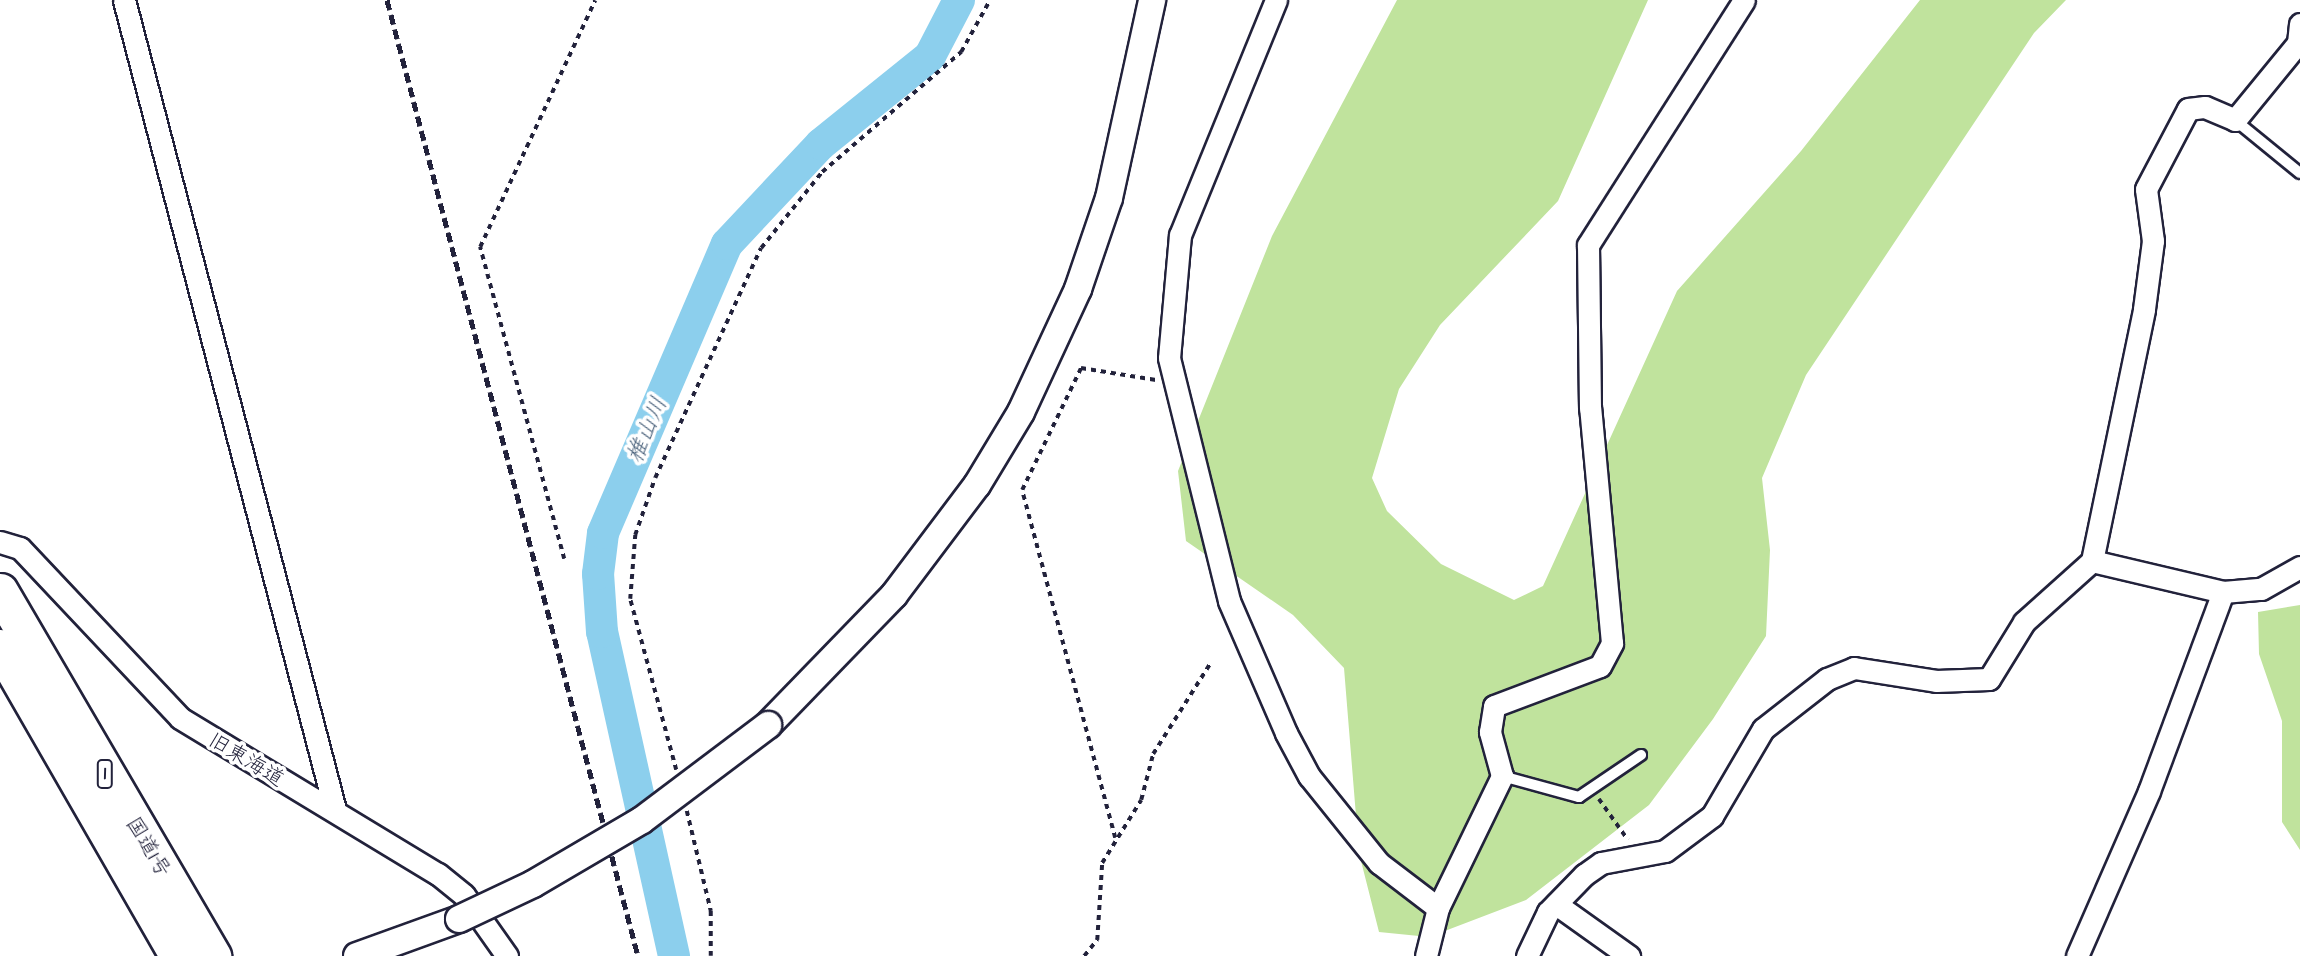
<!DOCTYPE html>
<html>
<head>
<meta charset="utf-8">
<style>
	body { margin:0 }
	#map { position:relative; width:2300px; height:956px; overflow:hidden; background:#fff; font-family:"Architects Daughter","Klee One",sans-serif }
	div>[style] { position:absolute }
	.green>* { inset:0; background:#c0e39d }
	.river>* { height:32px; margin:-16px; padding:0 16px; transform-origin:16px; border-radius:16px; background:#8ccfed }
	.path>* { height:3.5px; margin-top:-1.75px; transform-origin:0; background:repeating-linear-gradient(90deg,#22223b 0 5px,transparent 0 10px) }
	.roads { filter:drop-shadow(2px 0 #22223b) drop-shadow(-2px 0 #22223b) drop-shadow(0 2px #22223b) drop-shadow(0 -2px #22223b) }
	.service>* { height:10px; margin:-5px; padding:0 5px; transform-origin:5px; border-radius:5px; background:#fff }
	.minor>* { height:21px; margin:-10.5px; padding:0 10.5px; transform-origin:10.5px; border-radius:10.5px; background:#fff }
	.tertiary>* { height:26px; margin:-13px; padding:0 13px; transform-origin:13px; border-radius:13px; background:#fff }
	.trunk>* { height:35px; margin:-17.5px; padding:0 17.5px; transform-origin:17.5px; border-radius:17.5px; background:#fff }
	.rail>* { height:5px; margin-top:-2.5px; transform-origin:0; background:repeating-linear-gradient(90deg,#22223b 0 10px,transparent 0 15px) }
	.bridges { filter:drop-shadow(2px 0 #22223b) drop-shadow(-2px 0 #22223b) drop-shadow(0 2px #22223b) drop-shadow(0 -2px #22223b) }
	.tertiary-bridge>* { height:26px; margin:-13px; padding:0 13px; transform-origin:13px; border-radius:13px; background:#fff }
	span { translate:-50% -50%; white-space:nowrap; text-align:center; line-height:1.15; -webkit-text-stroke:7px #fff; paint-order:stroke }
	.shield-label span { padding:2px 5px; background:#fff; border:2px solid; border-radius:5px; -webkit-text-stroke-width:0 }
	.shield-label { font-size:19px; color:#22223b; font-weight:700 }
	.street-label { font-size:21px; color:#22223b }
	.water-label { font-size:23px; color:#475f79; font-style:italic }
</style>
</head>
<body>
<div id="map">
	<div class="green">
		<div style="clip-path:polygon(1397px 0,1648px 0,1558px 201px,1440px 325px,1399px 389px,1372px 478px,1387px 511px,1441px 564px,1514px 600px,1543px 586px,1677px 291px,1801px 151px,1920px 0,2066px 0,2034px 33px,1806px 375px,1762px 478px,1770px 550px,1766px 636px,1713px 719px,1649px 805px,1526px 900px,1429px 937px,1379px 932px,1359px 853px,1344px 668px,1293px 615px,1186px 541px,1178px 471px,1272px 236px)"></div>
		<div style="clip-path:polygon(2300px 605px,2300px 850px,2282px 822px,2282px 721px,2259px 654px,2258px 612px)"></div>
	</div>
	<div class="river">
		<div style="left:674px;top:956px;width:332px;rotate:-102.5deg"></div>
		<div style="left:602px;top:632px;width:58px;rotate:-93.9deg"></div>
		<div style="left:598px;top:574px;width:41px;rotate:-83deg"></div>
		<div style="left:603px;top:533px;width:314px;rotate:-66.8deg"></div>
		<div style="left:727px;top:244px;width:137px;rotate:-46.8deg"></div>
		<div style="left:821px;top:144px;width:140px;rotate:-38.9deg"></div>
		<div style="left:930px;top:56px;width:63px;rotate:-62.6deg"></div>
	</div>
	<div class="path">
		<div style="left:564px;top:559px;width:323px;rotate:-105.1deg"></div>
		<div style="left:480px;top:247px;width:272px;rotate:-65deg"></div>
		<div style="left:676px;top:770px;width:177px;rotate:-105.1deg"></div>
		<div style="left:630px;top:599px;width:64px;rotate:-85.5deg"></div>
		<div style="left:635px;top:535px;width:60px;rotate:-70.7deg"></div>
		<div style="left:655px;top:478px;width:253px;rotate:-65.3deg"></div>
		<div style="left:761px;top:248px;width:97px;rotate:-51.2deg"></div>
		<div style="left:822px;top:172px;width:184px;rotate:-40.8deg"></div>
		<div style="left:961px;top:52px;width:60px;rotate:-60.9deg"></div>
		<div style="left:1599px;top:799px;width:50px;rotate:54.7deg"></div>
		<div style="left:687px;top:811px;width:103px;rotate:76.5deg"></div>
		<div style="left:711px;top:911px;width:45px;rotate:90deg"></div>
		<div style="left:1115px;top:838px;width:360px;rotate:-105deg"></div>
		<div style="left:1022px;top:490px;width:136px;rotate:-64.2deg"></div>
		<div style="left:1081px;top:368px;width:76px;rotate:9.1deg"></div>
		<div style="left:1084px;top:956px;width:21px;rotate:-51deg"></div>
		<div style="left:1097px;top:940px;width:77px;rotate:-86.3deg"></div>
		<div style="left:1102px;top:863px;width:74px;rotate:-58.2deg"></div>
		<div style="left:1141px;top:800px;width:48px;rotate:-75.4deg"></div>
		<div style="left:1153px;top:754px;width:107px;rotate:-57.7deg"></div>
	</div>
	<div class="roads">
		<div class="service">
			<div style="left:2235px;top:120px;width:84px;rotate:39.2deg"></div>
			<div style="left:1502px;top:776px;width:80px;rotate:15.3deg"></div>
			<div style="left:1579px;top:797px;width:75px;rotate:-34.1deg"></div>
		</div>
		<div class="minor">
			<div style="left:124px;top:0;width:837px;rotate:75.4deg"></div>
			<div style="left:1276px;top:0;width:254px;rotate:112.2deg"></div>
			<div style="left:1180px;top:235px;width:123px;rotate:95.1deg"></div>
			<div style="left:1169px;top:358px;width:250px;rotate:76.1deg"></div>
			<div style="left:1229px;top:601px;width:144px;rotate:66.6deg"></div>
			<div style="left:1286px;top:733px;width:49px;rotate:61.9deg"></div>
			<div style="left:1309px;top:776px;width:112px;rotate:51.2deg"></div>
			<div style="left:1379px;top:863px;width:74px;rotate:37.3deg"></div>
			<div style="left:0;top:542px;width:21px;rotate:17deg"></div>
			<div style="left:20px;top:548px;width:233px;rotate:46.7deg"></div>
			<div style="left:180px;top:718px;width:301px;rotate:31.2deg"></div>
			<div style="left:438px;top:874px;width:33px;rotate:39deg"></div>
			<div style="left:464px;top:895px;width:75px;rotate:54.8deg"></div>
			<div style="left:2092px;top:561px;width:135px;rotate:13.3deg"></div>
			<div style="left:2223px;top:592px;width:38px;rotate:-5deg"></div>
			<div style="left:2261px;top:589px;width:45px;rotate:-29.4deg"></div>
			<div style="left:1556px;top:904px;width:90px;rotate:35.5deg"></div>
			<div style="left:1426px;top:956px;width:49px;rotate:-76deg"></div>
			<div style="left:1438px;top:908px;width:147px;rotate:-64.1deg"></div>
			<div style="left:1502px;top:776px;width:46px;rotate:-105.3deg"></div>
			<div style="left:1490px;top:732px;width:26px;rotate:-81deg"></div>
			<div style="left:1494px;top:706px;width:113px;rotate:-20.7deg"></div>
			<div style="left:1600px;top:666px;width:26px;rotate:-62deg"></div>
			<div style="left:1612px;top:643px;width:236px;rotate:-95.3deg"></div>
			<div style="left:1590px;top:408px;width:163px;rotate:-90.7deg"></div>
			<div style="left:1588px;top:245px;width:290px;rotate:-57.5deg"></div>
			<div style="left:1527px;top:956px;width:49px;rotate:-64.5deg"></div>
			<div style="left:1548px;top:912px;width:52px;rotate:-45.8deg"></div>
			<div style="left:1584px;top:875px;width:21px;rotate:-35deg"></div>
			<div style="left:1601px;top:863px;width:65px;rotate:-10.6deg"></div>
			<div style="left:1665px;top:851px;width:59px;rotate:-36.7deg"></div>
			<div style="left:1712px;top:816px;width:101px;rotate:-59.6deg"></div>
			<div style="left:1763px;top:729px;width:81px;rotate:-38deg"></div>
			<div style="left:1827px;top:679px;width:29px;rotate:-22deg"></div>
			<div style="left:1854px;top:668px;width:83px;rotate:9deg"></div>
			<div style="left:1936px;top:681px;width:53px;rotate:-2.2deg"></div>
			<div style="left:1989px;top:679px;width:67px;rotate:-58.4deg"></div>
			<div style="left:2024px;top:622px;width:91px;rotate:-41.9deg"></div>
			<div style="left:2092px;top:561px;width:257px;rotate:-78.3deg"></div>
			<div style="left:2144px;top:309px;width:69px;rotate:-82.5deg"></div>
			<div style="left:2153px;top:241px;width:52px;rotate:-97.7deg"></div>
			<div style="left:2146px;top:189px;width:90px;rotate:-62.3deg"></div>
			<div style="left:2188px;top:109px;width:17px;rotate:-7deg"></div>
			<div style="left:2205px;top:107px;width:33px;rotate:23deg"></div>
			<div style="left:2235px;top:120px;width:99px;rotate:-50.7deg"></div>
			<div style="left:2298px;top:43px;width:19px;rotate:-84deg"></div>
			<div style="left:2077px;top:956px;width:180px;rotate:-66.4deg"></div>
			<div style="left:2149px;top:791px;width:212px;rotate:-69.6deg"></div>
		</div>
		<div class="tertiary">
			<div style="left:768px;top:725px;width:181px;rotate:-45.9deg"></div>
			<div style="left:894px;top:595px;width:138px;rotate:-53deg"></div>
			<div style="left:977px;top:485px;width:85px;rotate:-58.9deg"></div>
			<div style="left:1021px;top:412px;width:136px;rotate:-65.1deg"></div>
			<div style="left:1078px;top:289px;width:96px;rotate:-71.2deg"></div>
			<div style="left:1109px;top:198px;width:203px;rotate:-77.7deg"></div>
			<div style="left:357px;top:956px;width:109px;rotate:-19.9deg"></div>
		</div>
		<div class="trunk">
			<div style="left:0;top:591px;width:423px;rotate:59.7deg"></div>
			<div style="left:0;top:647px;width:357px;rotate:60.1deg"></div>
		</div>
	</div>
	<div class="rail">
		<div style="left:387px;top:0;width:988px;rotate:75.29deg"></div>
	</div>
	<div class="bridges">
		<div class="tertiary-bridge">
			<div style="left:459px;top:919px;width:82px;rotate:-25.3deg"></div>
			<div style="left:533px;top:884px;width:126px;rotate:-30.4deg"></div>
			<div style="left:642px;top:820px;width:158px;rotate:-37deg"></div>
		</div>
	</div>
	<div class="shield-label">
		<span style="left:105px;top:774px">1</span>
	</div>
	<div class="street-label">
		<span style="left:246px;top:760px;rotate:31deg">旧東海道</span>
		<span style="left:148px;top:847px;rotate:59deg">国道1号</span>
	</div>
	<div class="water-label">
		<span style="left:647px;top:430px;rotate:-67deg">椎山川</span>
	</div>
</div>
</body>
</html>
